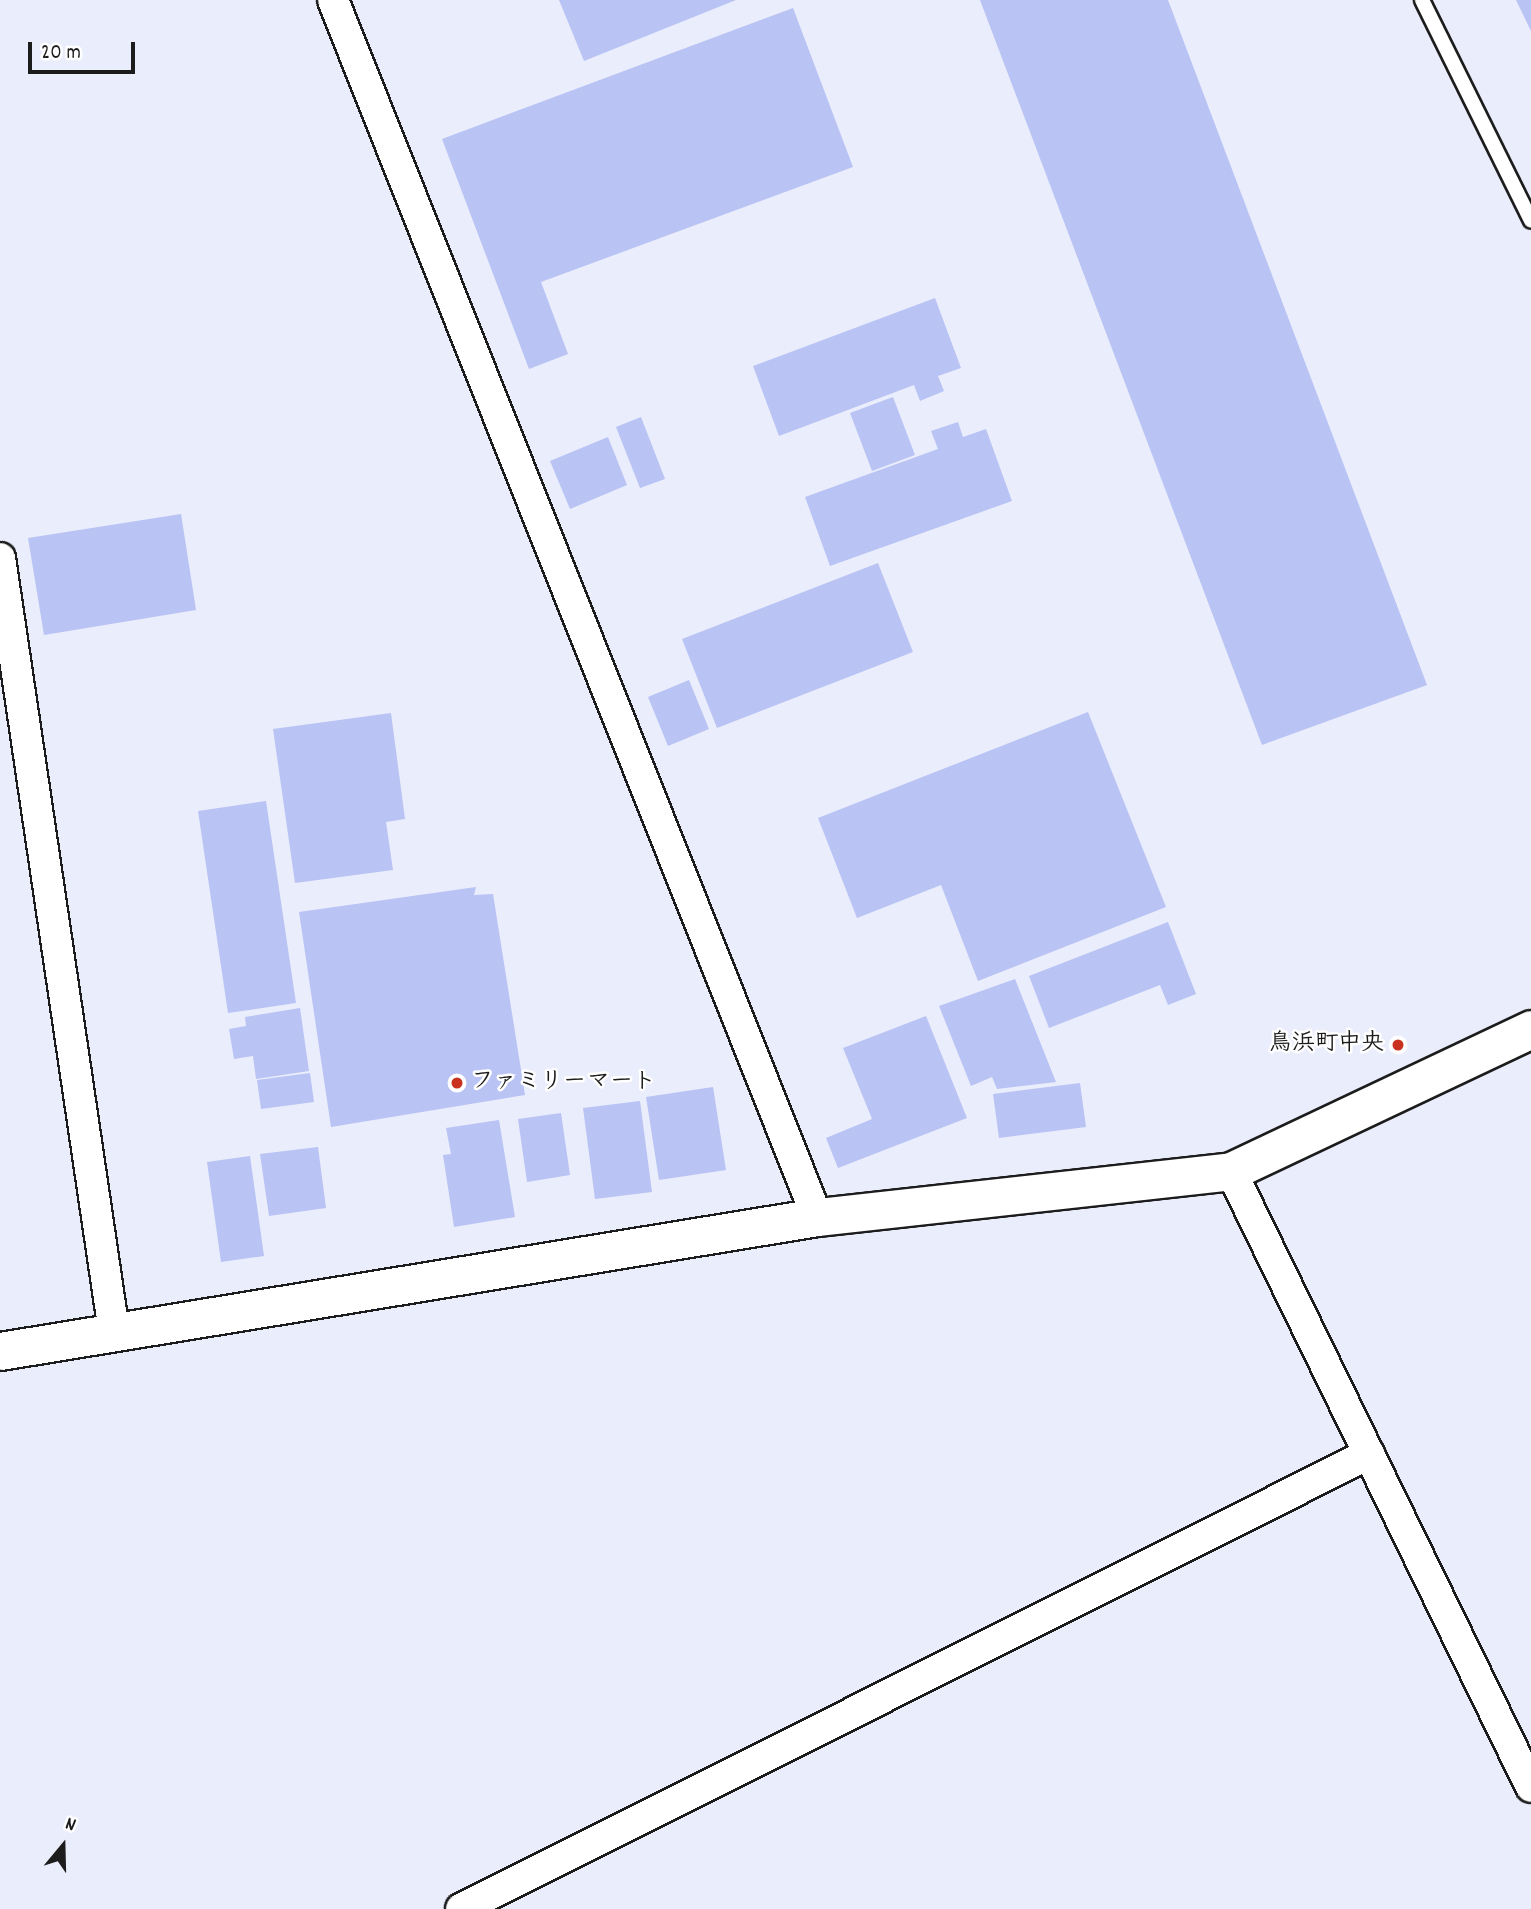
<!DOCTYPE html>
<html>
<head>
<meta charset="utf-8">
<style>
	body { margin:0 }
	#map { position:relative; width:1531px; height:1909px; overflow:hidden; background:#fff; font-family:Dekko,"Klee One",sans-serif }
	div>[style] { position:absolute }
	.built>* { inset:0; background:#eaedfc }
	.building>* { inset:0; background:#b9c3f4 }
	.roads { filter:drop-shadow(2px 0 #1c1c1c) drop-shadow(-2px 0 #1c1c1c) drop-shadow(0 2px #1c1c1c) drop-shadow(0 -2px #1c1c1c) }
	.service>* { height:14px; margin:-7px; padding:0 7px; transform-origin:7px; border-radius:7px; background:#fff }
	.minor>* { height:30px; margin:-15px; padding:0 15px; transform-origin:15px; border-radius:15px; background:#fff }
	.tertiary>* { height:37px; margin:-18.5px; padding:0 18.5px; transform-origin:18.5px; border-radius:18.5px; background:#fff }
	.dots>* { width:19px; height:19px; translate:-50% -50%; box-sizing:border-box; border:4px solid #fff; border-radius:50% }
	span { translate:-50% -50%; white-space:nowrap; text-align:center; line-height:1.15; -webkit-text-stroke:5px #fff; paint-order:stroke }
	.poi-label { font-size:23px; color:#1c1c1c; font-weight:700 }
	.right { translate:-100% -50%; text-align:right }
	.left { translate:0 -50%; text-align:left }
	.north { position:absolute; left:28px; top:1811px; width:70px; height:70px; -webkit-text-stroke:5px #fff; paint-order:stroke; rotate:19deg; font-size:19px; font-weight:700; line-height:28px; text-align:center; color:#1c1c1c }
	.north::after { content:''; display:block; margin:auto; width:24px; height:32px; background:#1c1c1c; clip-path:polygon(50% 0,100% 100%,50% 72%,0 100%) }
	.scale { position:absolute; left:28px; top:42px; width:107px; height:32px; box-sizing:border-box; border:4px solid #1c1c1c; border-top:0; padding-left:9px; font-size:21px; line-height:24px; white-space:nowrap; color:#1c1c1c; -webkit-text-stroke:5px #fff; paint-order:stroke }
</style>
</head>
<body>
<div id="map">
	<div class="built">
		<div style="clip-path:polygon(0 0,1531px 0,1531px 1909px,0 1909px)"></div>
	</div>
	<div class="building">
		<div style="clip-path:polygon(559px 0,736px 0,584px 61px)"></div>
		<div style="clip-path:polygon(980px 0,1168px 0,1427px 685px,1262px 745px)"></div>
		<div style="clip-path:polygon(1516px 0,1531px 0,1531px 31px)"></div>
		<div style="clip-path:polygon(793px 8px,853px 167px,541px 282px,568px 354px,529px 369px,442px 139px)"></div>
		<div style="clip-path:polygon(935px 298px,961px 368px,938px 376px,944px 391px,920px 401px,914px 385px,779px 436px,753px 366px)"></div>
		<div style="clip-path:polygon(893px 397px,915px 455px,872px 471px,850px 413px)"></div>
		<div style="clip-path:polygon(641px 417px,665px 479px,640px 488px,616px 427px)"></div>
		<div style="clip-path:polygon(958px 422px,963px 437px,986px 429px,1012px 501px,830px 566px,805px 497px,938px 449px,931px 431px)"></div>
		<div style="clip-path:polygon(608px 437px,627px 485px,570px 509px,550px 461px)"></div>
		<div style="clip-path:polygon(181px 514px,196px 610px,44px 635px,28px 538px)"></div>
		<div style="clip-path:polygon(878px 563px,913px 652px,717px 728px,682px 639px)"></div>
		<div style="clip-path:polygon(689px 680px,709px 729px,668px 746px,648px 697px)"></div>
		<div style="clip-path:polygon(1088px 712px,1166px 907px,978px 981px,941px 885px,857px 918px,818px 818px)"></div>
		<div style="clip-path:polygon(391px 713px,405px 819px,386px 822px,393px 870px,295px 883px,273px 729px)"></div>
		<div style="clip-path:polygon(266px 801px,296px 1003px,228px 1013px,198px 811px)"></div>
		<div style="clip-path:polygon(476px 887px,474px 895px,493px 894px,525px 1095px,331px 1127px,299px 912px)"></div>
		<div style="clip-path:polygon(1168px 922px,1196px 994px,1168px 1005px,1160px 985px,1049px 1028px,1029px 976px)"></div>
		<div style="clip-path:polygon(1015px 979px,1056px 1082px,997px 1089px,992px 1077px,971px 1086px,939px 1006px)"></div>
		<div style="clip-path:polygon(300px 1008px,309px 1071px,256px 1079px,253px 1056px,234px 1059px,229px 1029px,246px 1026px,245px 1017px)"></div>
		<div style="clip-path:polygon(926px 1016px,967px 1118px,838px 1168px,826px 1138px,872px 1119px,843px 1048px)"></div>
		<div style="clip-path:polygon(310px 1073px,314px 1102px,261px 1109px,257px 1080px)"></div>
		<div style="clip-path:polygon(1080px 1083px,1086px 1127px,999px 1138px,993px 1094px)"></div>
		<div style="clip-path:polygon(713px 1087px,726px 1170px,659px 1180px,646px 1097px)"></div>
		<div style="clip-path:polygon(640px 1101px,652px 1192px,595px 1199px,583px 1108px)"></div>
		<div style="clip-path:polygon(561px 1113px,570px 1175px,527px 1182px,518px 1119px)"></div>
		<div style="clip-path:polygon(499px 1120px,515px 1217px,454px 1227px,443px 1155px,451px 1154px,446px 1128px)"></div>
		<div style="clip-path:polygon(318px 1147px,326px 1208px,269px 1216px,260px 1154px)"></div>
		<div style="clip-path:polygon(250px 1156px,264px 1256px,221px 1262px,207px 1162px)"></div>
	</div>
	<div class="roads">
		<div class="service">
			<div style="left:1422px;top:0;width:246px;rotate:63.7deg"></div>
		</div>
		<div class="minor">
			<div style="left:333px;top:0;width:1310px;rotate:68.31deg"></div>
			<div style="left:0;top:558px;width:782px;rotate:81.62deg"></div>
			<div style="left:1231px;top:1171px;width:685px;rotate:64.03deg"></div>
			<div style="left:461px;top:1909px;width:1016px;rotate:-26.62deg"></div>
		</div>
		<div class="tertiary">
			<div style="left:0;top:1351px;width:828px;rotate:-9.31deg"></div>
			<div style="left:817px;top:1217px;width:417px;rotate:-6.3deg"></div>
			<div style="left:1231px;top:1171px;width:332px;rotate:-25.3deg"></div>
		</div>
	</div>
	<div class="dots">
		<div style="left:1398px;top:1045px;background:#c8321e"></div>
		<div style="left:457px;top:1083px;background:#c8321e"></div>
	</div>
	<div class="poi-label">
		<span class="right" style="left:1384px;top:1045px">鳥浜町中央</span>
		<span class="left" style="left:471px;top:1083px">ファミリーマート</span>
	</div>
	<div class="north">N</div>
	<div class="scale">20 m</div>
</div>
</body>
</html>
